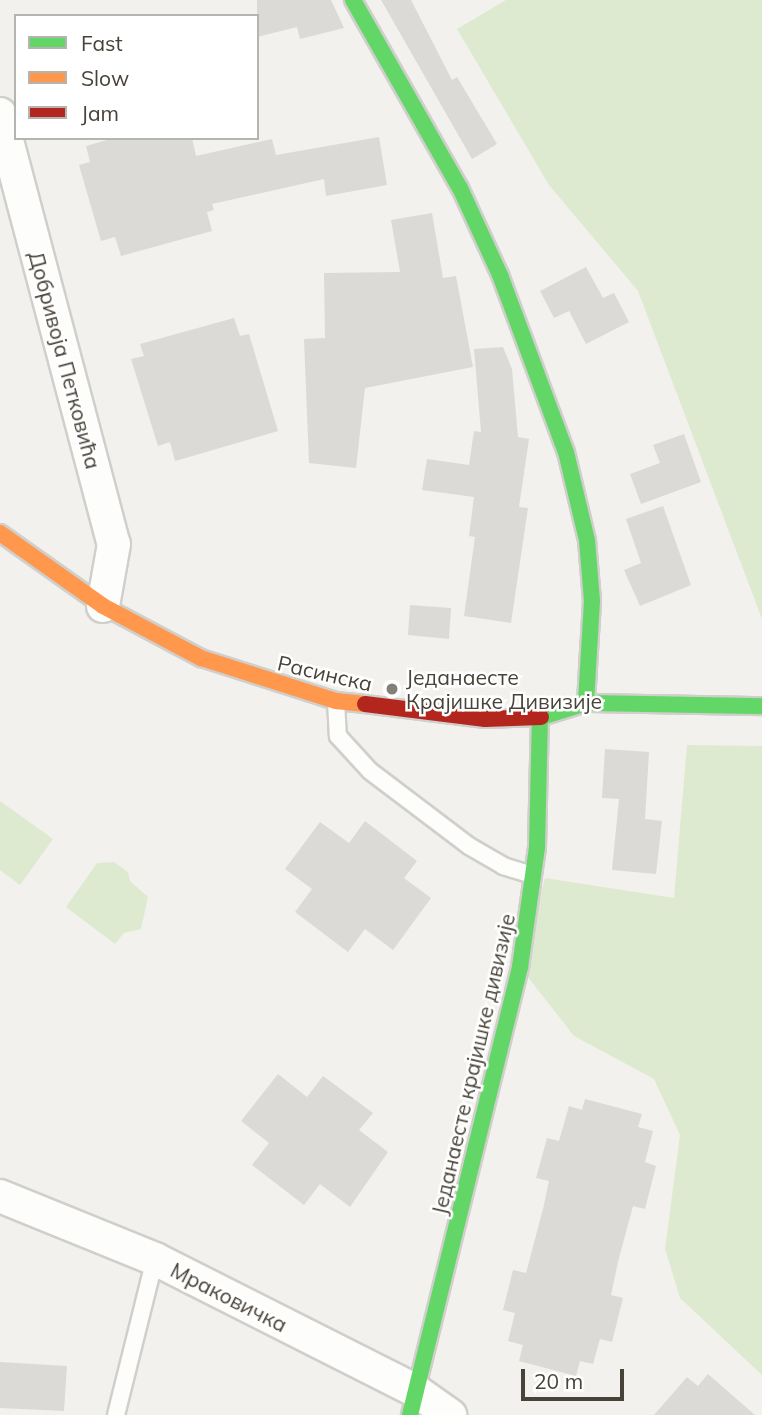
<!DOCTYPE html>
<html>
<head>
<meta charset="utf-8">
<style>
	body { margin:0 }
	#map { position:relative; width:762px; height:1415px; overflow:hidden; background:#f2f1ed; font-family:Mulish,sans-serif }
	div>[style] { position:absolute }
	.green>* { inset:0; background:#deead0 }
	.building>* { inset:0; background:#dcdad6 }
	.roads { filter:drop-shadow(2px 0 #d0cfcb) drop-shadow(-2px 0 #d0cfcb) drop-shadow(0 2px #d0cfcb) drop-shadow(0 -2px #d0cfcb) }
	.lane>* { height:16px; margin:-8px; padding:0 8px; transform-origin:8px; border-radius:8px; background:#fdfdfc }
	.street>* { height:32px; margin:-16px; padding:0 16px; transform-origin:16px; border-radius:16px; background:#fdfdfc }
	.fast>* { height:16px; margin:-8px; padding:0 8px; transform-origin:8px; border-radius:8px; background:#63d668 }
	.slow>* { height:16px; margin:-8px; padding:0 8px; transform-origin:8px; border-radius:8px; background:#ff974d }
	.jam>* { height:16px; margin:-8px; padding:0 8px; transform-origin:8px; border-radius:8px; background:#b3261e }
	.dots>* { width:19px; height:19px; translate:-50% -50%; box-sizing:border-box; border:4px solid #fff; border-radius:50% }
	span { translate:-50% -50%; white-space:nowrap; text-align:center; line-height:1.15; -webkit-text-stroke:5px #fff; paint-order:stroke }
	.street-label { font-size:21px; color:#484339 }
	.poi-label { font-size:21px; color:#484339 }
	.left { translate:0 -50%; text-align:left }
	.legend { position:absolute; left:14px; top:14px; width:245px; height:126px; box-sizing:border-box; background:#fff; border:2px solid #b6b4b0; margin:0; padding:9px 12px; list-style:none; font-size:21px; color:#484339 }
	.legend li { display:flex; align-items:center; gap:14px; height:35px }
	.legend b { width:35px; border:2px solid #b6b4b0 }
	.scale { position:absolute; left:521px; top:1369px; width:103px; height:32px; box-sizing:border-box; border:4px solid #484339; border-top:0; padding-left:9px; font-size:21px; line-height:24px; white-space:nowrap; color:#484339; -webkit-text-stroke:5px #fff; paint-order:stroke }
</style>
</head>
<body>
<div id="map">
	<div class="green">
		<div style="clip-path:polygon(506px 0,762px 0,762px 619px,638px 291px,549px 185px,457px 29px)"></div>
		<div style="clip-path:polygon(687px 745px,762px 746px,762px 1375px,680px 1298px,665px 1249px,680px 1135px,654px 1079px,574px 1036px,520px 967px,545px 878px,674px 898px)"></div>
		<div style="clip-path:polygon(0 801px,53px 839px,20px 885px,0 870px)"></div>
		<div style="clip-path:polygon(114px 862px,128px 872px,130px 881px,148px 897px,141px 929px,124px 933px,115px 944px,66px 907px,97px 863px)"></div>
	</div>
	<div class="building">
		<div style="clip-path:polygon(257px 0,331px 0,344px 28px,300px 39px,297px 27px,257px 37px)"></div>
		<div style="clip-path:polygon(381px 0,411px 0,452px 80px,457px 77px,497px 144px,472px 159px)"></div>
		<div style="clip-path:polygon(379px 137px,387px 185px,326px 196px,324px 179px,212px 204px,214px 210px,207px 212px,212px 231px,121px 256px,115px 237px,101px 241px,79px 165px,90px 162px,86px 146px,114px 138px,192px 138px,196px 156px,272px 139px,276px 155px)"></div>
		<div style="clip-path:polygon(432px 213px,443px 278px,456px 276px,473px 367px,365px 388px,356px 468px,309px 463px,304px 339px,325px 338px,324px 273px,400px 272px,391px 220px)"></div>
		<div style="clip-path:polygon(586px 267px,603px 298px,614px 293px,629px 322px,586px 344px,569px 311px,554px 318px,540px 291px)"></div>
		<div style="clip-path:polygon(234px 318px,240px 336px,249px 334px,278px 431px,175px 461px,170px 442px,158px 446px,131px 359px,144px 356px,140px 344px)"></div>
		<div style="clip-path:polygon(503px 347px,512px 369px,518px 437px,529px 439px,519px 507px,528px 508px,511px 623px,464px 616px,475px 537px,469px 536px,474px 497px,422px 490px,427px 459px,469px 465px,474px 431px,481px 432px,474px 349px)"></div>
		<div style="clip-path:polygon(684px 434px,701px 482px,641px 504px,630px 474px,660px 463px,653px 445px)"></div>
		<div style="clip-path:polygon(663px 506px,691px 585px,640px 606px,624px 570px,641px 563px,626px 519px)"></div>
		<div style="clip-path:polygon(410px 605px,451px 608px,449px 639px,408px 635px)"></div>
		<div style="clip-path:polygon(605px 749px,649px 752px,645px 819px,662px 821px,656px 874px,612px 870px,619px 799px,602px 798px)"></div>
		<div style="clip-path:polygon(365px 821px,417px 861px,404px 878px,431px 898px,393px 950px,365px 929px,348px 952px,295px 912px,312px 889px,285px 869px,320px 822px,349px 843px)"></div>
		<div style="clip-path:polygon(278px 1074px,307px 1097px,323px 1076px,373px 1113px,359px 1130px,388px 1152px,350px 1207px,320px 1184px,304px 1205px,252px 1165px,269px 1143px,241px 1121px)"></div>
		<div style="clip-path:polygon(585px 1099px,642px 1114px,638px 1127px,653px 1131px,645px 1162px,656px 1166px,645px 1209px,633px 1206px,618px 1262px,611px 1295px,623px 1298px,612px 1342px,600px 1339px,593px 1364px,580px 1361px,576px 1376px,519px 1361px,523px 1345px,508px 1341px,515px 1313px,503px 1310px,513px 1270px,526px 1273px,543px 1209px,549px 1181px,536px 1178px,547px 1138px,559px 1141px,569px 1106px,582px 1110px)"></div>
		<div style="clip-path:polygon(0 1362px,67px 1366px,64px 1411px,0 1408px)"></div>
		<div style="clip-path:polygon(708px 1374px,755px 1415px,654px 1415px,687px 1377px,698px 1386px)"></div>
	</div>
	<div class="roads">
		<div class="lane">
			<div style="left:336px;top:701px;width:35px;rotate:87deg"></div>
			<div style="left:338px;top:736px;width:47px;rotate:47.6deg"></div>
			<div style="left:370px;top:771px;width:124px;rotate:37.1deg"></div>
			<div style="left:469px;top:846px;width:39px;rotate:30deg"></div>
			<div style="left:503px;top:866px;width:31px;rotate:17deg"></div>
			<div style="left:116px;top:1415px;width:161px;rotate:-76deg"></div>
		</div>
		<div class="street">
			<div style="left:0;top:114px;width:445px;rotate:75.2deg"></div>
			<div style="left:114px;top:544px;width:63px;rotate:100.1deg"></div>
			<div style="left:0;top:1196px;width:167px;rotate:22.1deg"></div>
			<div style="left:155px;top:1259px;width:292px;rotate:26.8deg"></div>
			<div style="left:416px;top:1391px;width:42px;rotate:35.2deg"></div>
		</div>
		<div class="fast">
			<div style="left:353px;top:0;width:216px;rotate:60.4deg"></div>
			<div style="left:460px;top:188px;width:96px;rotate:65.3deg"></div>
			<div style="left:500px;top:275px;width:189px;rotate:69.6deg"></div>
			<div style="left:566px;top:452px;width:90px;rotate:76.6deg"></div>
			<div style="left:587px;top:540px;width:61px;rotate:85.3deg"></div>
			<div style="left:592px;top:601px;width:102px;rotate:93.4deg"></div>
			<div style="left:541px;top:717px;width:47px;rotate:-17.3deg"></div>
			<div style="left:586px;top:703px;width:176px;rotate:1deg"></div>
			<div style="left:410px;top:1415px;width:461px;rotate:-76.2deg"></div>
			<div style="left:520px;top:967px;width:121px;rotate:-81.9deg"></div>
			<div style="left:537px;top:847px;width:130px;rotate:-88.7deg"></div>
		</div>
		<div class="slow">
			<div style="left:0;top:533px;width:126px;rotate:35.3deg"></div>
			<div style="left:103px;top:606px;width:111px;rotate:28deg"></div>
			<div style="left:201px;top:658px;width:142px;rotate:17.7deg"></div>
			<div style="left:336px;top:701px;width:29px;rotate:6deg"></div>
		</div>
		<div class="jam">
			<div style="left:365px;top:704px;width:121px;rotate:7.1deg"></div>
			<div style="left:485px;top:719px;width:56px;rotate:-2deg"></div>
		</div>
	</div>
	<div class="dots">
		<div style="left:392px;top:689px;background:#848078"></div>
	</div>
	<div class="street-label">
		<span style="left:65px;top:360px;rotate:75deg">Добривоја Петковића</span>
		<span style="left:325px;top:673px;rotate:13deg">Расинска</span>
		<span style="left:473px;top:1064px;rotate:-77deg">Једанаесте крајишке дивизије</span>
		<span style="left:229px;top:1297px;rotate:27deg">Мраковичка</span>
	</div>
	<div class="poi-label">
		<span class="left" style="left:406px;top:689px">Једанаесте<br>Крајишке Дивизије</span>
	</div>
	<ul class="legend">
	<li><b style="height:9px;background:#63d668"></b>Fast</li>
	<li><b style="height:9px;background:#ff974d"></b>Slow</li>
	<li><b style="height:9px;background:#b3261e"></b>Jam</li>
	</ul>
	<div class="scale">20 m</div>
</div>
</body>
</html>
